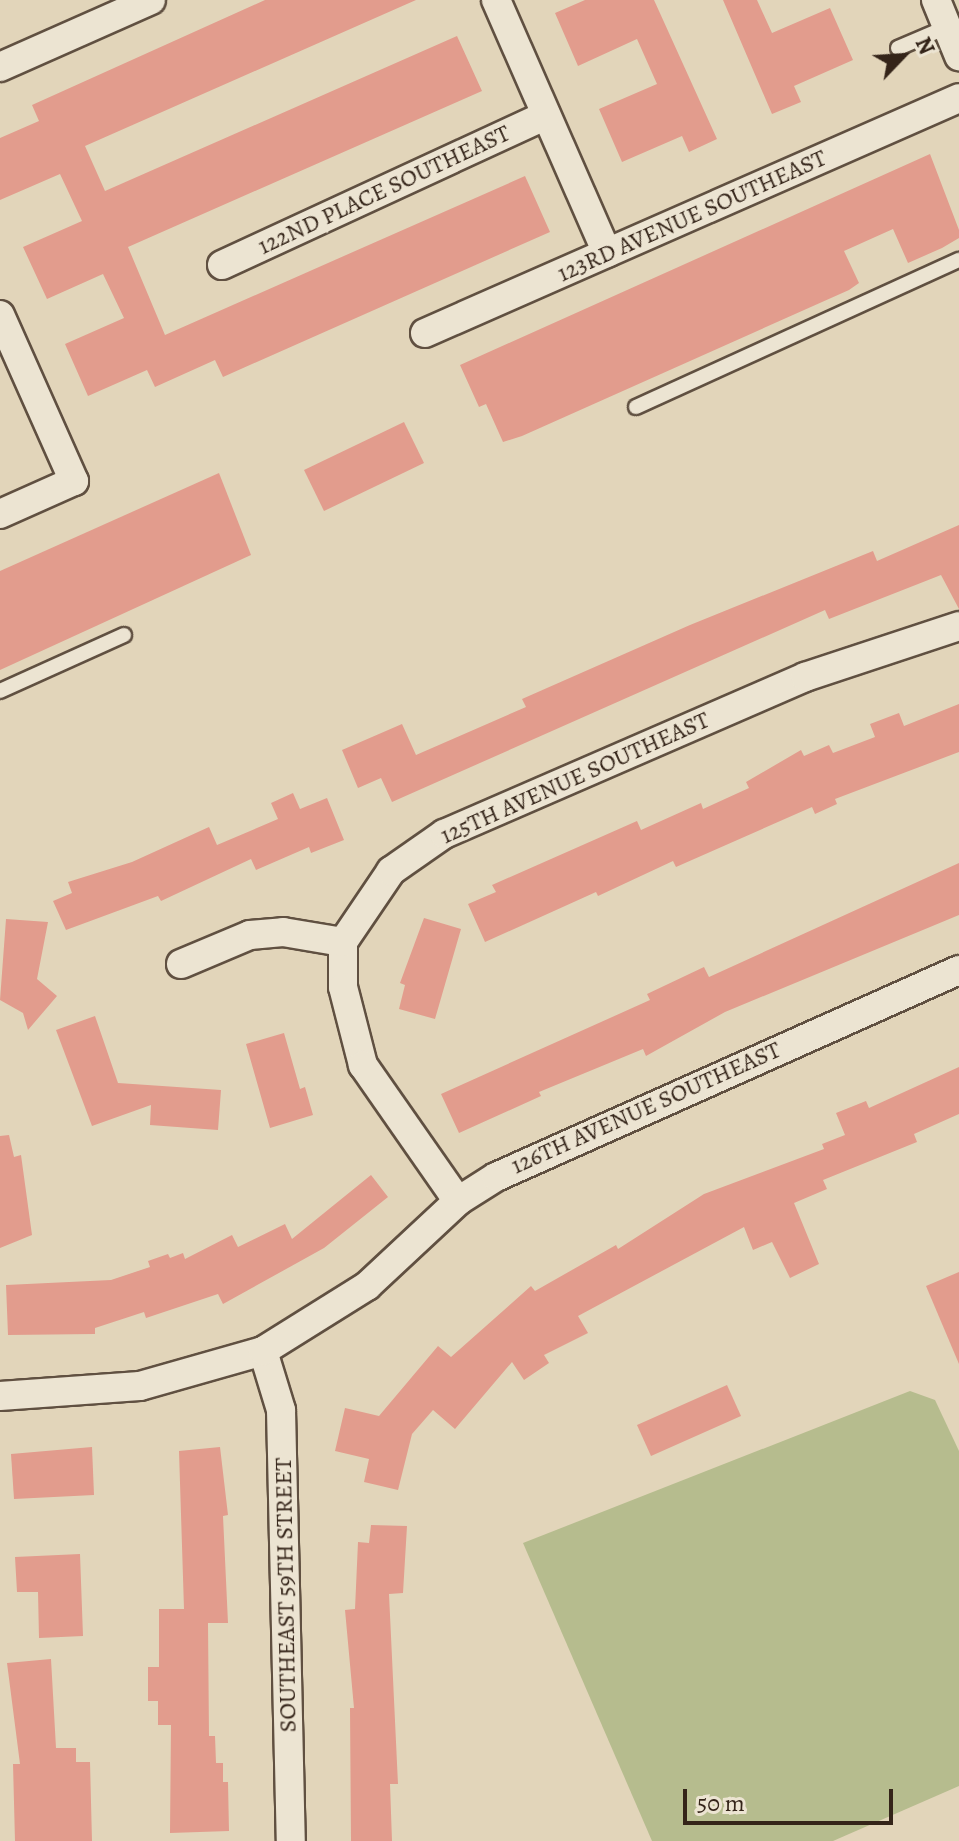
<!DOCTYPE html>
<html>
<head>
<meta charset="utf-8">
<style>
	body { margin:0 }
	#map { position:relative; width:959px; height:1841px; overflow:hidden; background:#e2d5ba; font-family:Alegreya,serif }
	div>[style] { position:absolute }
	.green>* { inset:0; background:#b6bc8e }
	.building>* { inset:0; background:#e29c8d }
	.roads { filter:drop-shadow(2px 0 #605041) drop-shadow(-2px 0 #605041) drop-shadow(0 2px #605041) drop-shadow(0 -2px #605041) }
	.lane>* { height:14px; margin:-7px; padding:0 7px; transform-origin:7px; border-radius:7px; background:#ece4d2 }
	.street>* { height:28px; margin:-14px; padding:0 14px; transform-origin:14px; border-radius:14px; background:#ece4d2 }
	span { translate:-50% -50%; white-space:nowrap; text-align:center; line-height:1.15; -webkit-text-stroke:6px #ece4d2; paint-order:stroke }
	.street-label { font-size:24px; color:#342419 }
	.north { position:absolute; left:863px; top:16px; width:80px; height:80px; -webkit-text-stroke:6px #ece4d2; paint-order:stroke; rotate:65deg; font-size:22px; font-weight:700; line-height:32px; text-align:center; color:#342419 }
	.north::after { content:''; display:block; margin:auto; width:28px; height:36px; background:#342419; clip-path:polygon(50% 0,100% 100%,50% 72%,0 100%) }
	.scale { position:absolute; left:683px; top:1789px; width:210px; height:36px; box-sizing:border-box; border:4px solid #342419; border-top:0; padding-left:10px; font-size:24px; line-height:28px; white-space:nowrap; color:#342419; -webkit-text-stroke:6px #ece4d2; paint-order:stroke }
</style>
</head>
<body>
<div id="map">
	<div class="green">
		<div style="clip-path:polygon(910px 1391px,935px 1400px,959px 1451px,959px 1786px,833px 1841px,652px 1841px,523px 1543px)"></div>
	</div>
	<div class="building">
		<div style="clip-path:polygon(265px 0,416px 0,85px 146px,105px 191px,457px 36px,482px 91px,128px 247px,165px 335px,525px 176px,550px 232px,223px 377px,215px 360px,155px 387px,147px 370px,88px 396px,65px 344px,124px 318px,103px 274px,47px 299px,23px 247px,82px 221px,60px 174px,0 200px,0 138px,39px 121px,32px 105px)"></div>
		<div style="clip-path:polygon(585px 0,654px 0,717px 139px,689px 152px,682px 136px,622px 162px,599px 109px,657px 84px,637px 39px,578px 66px,555px 13px)"></div>
		<div style="clip-path:polygon(723px 0,757px 0,772px 33px,830px 8px,853px 60px,794px 86px,801px 102px,772px 114px)"></div>
		<div style="clip-path:polygon(930px 154px,959px 230px,959px 238px,942px 248px,908px 263px,893px 229px,844px 251px,859px 283px,849px 290px,522px 436px,503px 442px,486px 404px,479px 407px,460px 365px)"></div>
		<div style="clip-path:polygon(404px 422px,424px 463px,324px 511px,304px 470px)"></div>
		<div style="clip-path:polygon(219px 473px,251px 555px,0 670px,0 571px)"></div>
		<div style="clip-path:polygon(959px 525px,959px 609px,941px 575px,829px 619px,825px 610px,392px 802px,381px 778px,358px 788px,342px 750px,402px 724px,416px 755px,526px 707px,522px 699px,690px 625px,873px 551px,877px 561px)"></div>
		<div style="clip-path:polygon(959px 704px,959px 752px,835px 799px,837px 804px,815px 814px,812px 807px,676px 867px,673px 861px,598px 896px,596px 892px,485px 942px,468px 904px,496px 892px,492px 885px,637px 821px,641px 830px,701px 803px,703px 809px,749px 788px,746px 782px,801px 750px,804px 756px,829px 745px,833px 753px,875px 737px,870px 724px,899px 713px,904px 726px)"></div>
		<div style="clip-path:polygon(293px 793px,300px 809px,327px 798px,344px 840px,311px 853px,309px 847px,256px 870px,251px 859px,161px 901px,158px 896px,66px 930px,53px 901px,72px 893px,68px 882px,132px 862px,209px 827px,217px 845px,278px 819px,271px 803px)"></div>
		<div style="clip-path:polygon(959px 863px,959px 915px,725px 1012px,646px 1056px,643px 1049px,539px 1092px,541px 1096px,459px 1133px,441px 1094px,650px 1000px,647px 994px,704px 967px,709px 977px)"></div>
		<div style="clip-path:polygon(424px 918px,461px 929px,435px 1019px,399px 1009px,405px 985px,400px 983px)"></div>
		<div style="clip-path:polygon(6px 919px,48px 922px,37px 979px,57px 996px,28px 1030px,23px 1013px,0 1000px)"></div>
		<div style="clip-path:polygon(95px 1016px,118px 1083px,221px 1090px,218px 1130px,150px 1125px,151px 1105px,92px 1126px,56px 1030px)"></div>
		<div style="clip-path:polygon(284px 1033px,300px 1089px,305px 1087px,313px 1115px,270px 1128px,246px 1044px)"></div>
		<div style="clip-path:polygon(959px 1067px,959px 1114px,914px 1134px,917px 1142px,823px 1180px,827px 1189px,794px 1203px,819px 1264px,790px 1278px,772px 1242px,753px 1250px,744px 1227px,578px 1316px,588px 1333px,544px 1355px,549px 1363px,524px 1380px,512px 1362px,455px 1429px,433px 1410px,412px 1434px,398px 1490px,364px 1482px,369px 1459px,335px 1451px,345px 1408px,379px 1416px,438px 1346px,451px 1357px,531px 1286px,535px 1291px,616px 1245px,618px 1249px,704px 1194px,824px 1149px,822px 1144px,845px 1135px,836px 1113px,866px 1101px,869px 1108px)"></div>
		<div style="clip-path:polygon(9px 1135px,14px 1157px,21px 1155px,32px 1235px,0 1248px,0 1136px)"></div>
		<div style="clip-path:polygon(371px 1175px,388px 1197px,324px 1248px,223px 1304px,218px 1294px,146px 1318px,144px 1312px,95px 1328px,95px 1334px,8px 1335px,6px 1285px,111px 1280px,150px 1267px,148px 1261px,168px 1254px,170px 1258px,183px 1253px,185px 1259px,232px 1235px,238px 1247px,285px 1224px,292px 1239px)"></div>
		<div style="clip-path:polygon(959px 1272px,959px 1364px,926px 1286px)"></div>
		<div style="clip-path:polygon(727px 1385px,741px 1416px,651px 1456px,637px 1425px)"></div>
		<div style="clip-path:polygon(92px 1447px,94px 1495px,14px 1499px,11px 1454px)"></div>
		<div style="clip-path:polygon(220px 1447px,228px 1515px,223px 1516px,228px 1623px,208px 1623px,209px 1736px,215px 1736px,216px 1763px,223px 1763px,223px 1782px,228px 1782px,229px 1831px,170px 1833px,171px 1725px,158px 1725px,158px 1701px,148px 1701px,148px 1667px,159px 1667px,159px 1609px,184px 1609px,179px 1451px)"></div>
		<div style="clip-path:polygon(371px 1525px,407px 1526px,403px 1593px,389px 1594px,398px 1784px,390px 1784px,392px 1841px,351px 1841px,350px 1708px,354px 1708px,345px 1610px,355px 1609px,358px 1542px,369px 1543px)"></div>
		<div style="clip-path:polygon(80px 1554px,83px 1636px,39px 1638px,38px 1592px,17px 1592px,15px 1557px)"></div>
		<div style="clip-path:polygon(51px 1659px,56px 1748px,76px 1748px,76px 1762px,90px 1762px,92px 1841px,15px 1841px,13px 1764px,20px 1764px,7px 1663px)"></div>
	</div>
	<div class="roads">
		<div class="lane">
			<div style="left:898px;top:48px;width:53px;rotate:-23.2deg"></div>
			<div style="left:636px;top:407px;width:355px;rotate:-24.5deg"></div>
			<div style="left:0;top:691px;width:136px;rotate:-24.3deg"></div>
		</div>
		<div class="street">
			<div style="left:496px;top:0;width:276px;rotate:66.3deg"></div>
			<div style="left:936px;top:0;width:61px;rotate:67.7deg"></div>
			<div style="left:0;top:67px;width:165px;rotate:-23.9deg"></div>
			<div style="left:222px;top:265px;width:357px;rotate:-24.8deg"></div>
			<div style="left:0;top:315px;width:182px;rotate:66deg"></div>
			<div style="left:74px;top:481px;width:81px;rotate:156deg"></div>
			<div style="left:425px;top:333px;width:583px;rotate:-23.75deg"></div>
			<div style="left:343px;top:942px;width:45px;rotate:90deg"></div>
			<div style="left:343px;top:987px;width:81px;rotate:75.6deg"></div>
			<div style="left:363px;top:1065px;width:166px;rotate:55.1deg"></div>
			<div style="left:181px;top:964px;width:75px;rotate:-22.8deg"></div>
			<div style="left:250px;top:935px;width:33px;rotate:-5deg"></div>
			<div style="left:283px;top:932px;width:61px;rotate:9.5deg"></div>
			<div style="left:343px;top:942px;width:86px;rotate:-55.9deg"></div>
			<div style="left:391px;top:871px;width:65px;rotate:-34.9deg"></div>
			<div style="left:444px;top:834px;width:394px;rotate:-23.5deg"></div>
			<div style="left:805px;top:677px;width:162px;rotate:-18.3deg"></div>
			<div style="left:263px;top:1351px;width:62px;rotate:73deg"></div>
			<div style="left:281px;top:1410px;width:431px;rotate:88.7deg"></div>
			<div style="left:0;top:1396px;width:140px;rotate:-4.1deg"></div>
			<div style="left:140px;top:1386px;width:128px;rotate:-15.9deg"></div>
			<div style="left:263px;top:1351px;width:123px;rotate:-32deg"></div>
			<div style="left:367px;top:1286px;width:125px;rotate:-43deg"></div>
			<div style="left:458px;top:1201px;width:45px;rotate:-32.3deg"></div>
			<div style="left:496px;top:1177px;width:507px;rotate:-24.09deg"></div>
		</div>
	</div>
	<div class="street-label">
		<span style="left:384px;top:190px;rotate:-25deg">122ND PLACE SOUTHEAST</span>
		<span style="left:692px;top:216px;rotate:-24deg">123RD AVENUE SOUTHEAST</span>
		<span style="left:575px;top:778px;rotate:-24deg">125TH AVENUE SOUTHEAST</span>
		<span style="left:646px;top:1108px;rotate:-24deg">126TH AVENUE SOUTHEAST</span>
		<span style="left:286px;top:1595px;rotate:-91deg">SOUTHEAST 59TH STREET</span>
	</div>
	<div class="north">N</div>
	<div class="scale">50 m</div>
</div>
</body>
</html>
